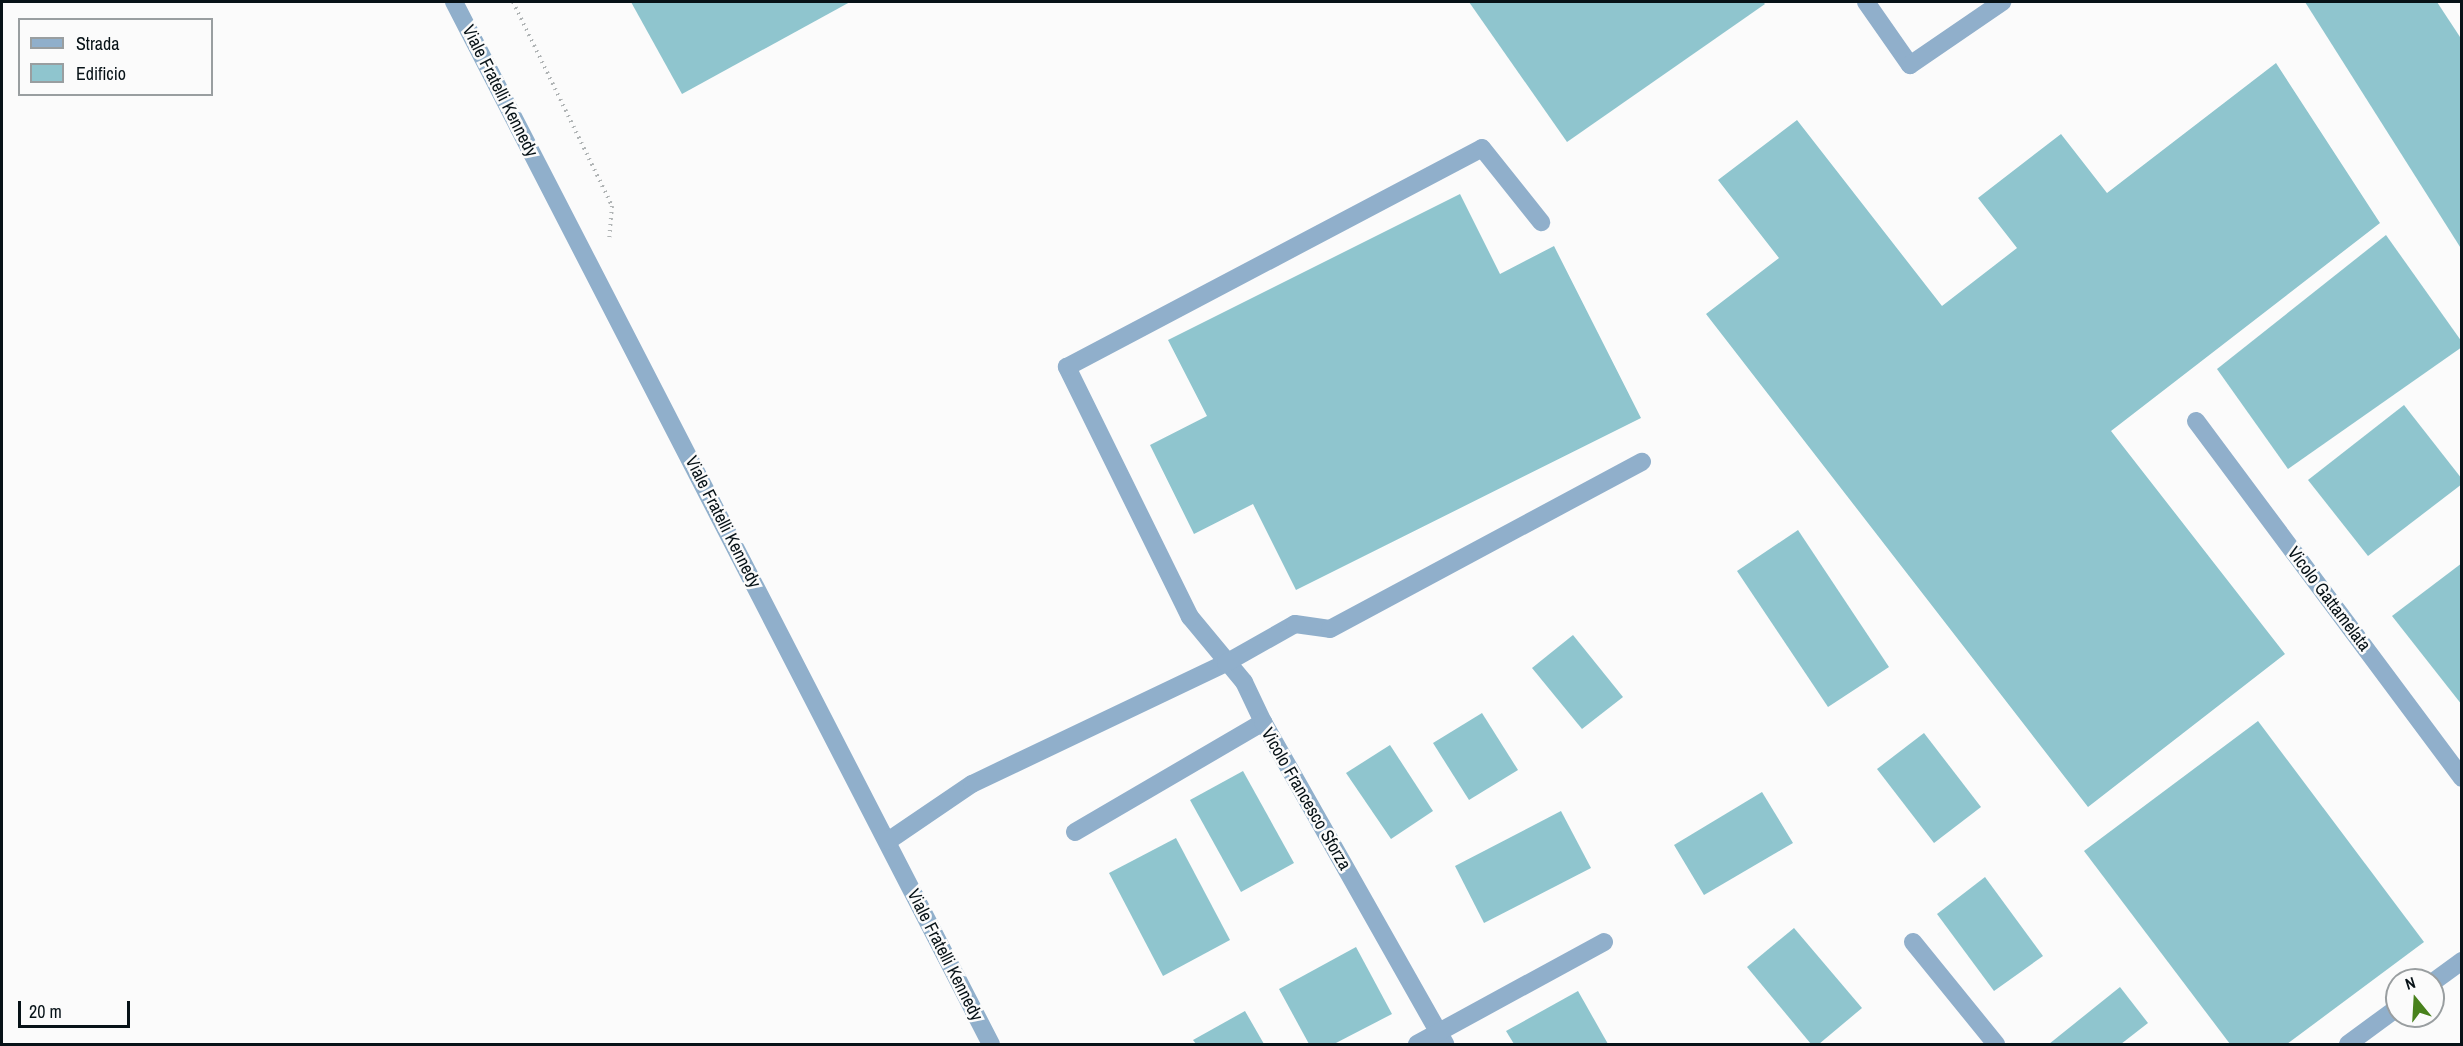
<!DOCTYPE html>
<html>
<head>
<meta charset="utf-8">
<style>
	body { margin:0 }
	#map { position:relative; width:2463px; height:1046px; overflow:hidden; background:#fbfbfb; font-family:"Archivo Narrow",sans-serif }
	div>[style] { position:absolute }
	.building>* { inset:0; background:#8fc5ce }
	.path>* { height:4px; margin-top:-2px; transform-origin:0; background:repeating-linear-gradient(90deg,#b0b4b5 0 1.5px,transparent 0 6px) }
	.minor>* { height:18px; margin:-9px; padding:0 9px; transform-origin:9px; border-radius:9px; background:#90afcb }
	span { translate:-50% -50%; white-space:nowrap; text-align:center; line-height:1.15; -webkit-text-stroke:5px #fbfbfb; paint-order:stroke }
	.street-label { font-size:18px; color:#071217 }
	.frame { position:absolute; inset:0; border:3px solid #071217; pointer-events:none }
	.legend { position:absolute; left:18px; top:18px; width:195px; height:78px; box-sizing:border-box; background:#fbfbfb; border:2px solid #999ea0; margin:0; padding:8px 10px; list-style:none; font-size:18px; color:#071217 }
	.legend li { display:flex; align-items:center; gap:12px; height:30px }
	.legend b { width:30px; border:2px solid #999ea0 }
	.north { position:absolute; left:2385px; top:968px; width:60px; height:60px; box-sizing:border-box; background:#fbfbfb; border:2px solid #999ea0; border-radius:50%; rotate:342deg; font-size:16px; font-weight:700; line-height:24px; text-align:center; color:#071217 }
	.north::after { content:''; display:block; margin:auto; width:21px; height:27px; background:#48811c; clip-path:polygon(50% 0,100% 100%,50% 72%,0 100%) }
	.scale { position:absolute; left:18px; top:1001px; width:112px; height:27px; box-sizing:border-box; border:3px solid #071217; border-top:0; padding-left:8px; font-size:18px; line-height:21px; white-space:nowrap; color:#071217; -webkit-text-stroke:4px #fbfbfb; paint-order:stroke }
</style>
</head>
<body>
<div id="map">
	<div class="building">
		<div style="clip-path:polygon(631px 2px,850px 2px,682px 94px)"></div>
		<div style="clip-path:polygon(1469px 2px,1763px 2px,1765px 4px,1567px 142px)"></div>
		<div style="clip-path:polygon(2305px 2px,2437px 2px,2462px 40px,2462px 250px)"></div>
		<div style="clip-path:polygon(2276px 63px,2380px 223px,2111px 431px,2285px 654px,2088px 807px,1706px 314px,1779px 258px,1718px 180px,1797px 120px,1942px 306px,2017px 248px,1978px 198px,2061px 134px,2107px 193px)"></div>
		<div style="clip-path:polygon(1460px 194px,1500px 274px,1554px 246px,1641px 418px,1296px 590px,1253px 504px,1194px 534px,1150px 445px,1207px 416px,1168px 340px)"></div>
		<div style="clip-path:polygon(2386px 235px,2462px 342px,2462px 347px,2288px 469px,2217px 369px)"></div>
		<div style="clip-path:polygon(2404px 405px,2462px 479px,2462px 484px,2368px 556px,2308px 480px)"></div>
		<div style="clip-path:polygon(1798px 530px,1889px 667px,1828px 707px,1737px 571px)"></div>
		<div style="clip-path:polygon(2462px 563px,2462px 705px,2392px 616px)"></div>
		<div style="clip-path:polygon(1573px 635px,1623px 697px,1582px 729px,1532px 668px)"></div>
		<div style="clip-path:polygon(1482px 713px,1518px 770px,1469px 800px,1433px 743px)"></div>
		<div style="clip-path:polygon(2258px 721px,2424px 942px,2287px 1044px,2230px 1044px,2084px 851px)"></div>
		<div style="clip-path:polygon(1924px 733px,1981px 807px,1934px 843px,1877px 769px)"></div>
		<div style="clip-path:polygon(1390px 745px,1433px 811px,1391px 839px,1346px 773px)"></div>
		<div style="clip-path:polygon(1243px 771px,1294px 863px,1241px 892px,1190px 800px)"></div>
		<div style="clip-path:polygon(1762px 792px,1793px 843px,1704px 895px,1674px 845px)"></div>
		<div style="clip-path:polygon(1561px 811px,1591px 868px,1484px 923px,1455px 866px)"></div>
		<div style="clip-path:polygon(1176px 838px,1230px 940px,1163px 976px,1109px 873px)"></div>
		<div style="clip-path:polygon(1985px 877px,2043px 956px,1994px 991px,1937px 914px)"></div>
		<div style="clip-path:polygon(1794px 928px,1862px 1008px,1819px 1044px,1811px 1044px,1747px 967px)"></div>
		<div style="clip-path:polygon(1356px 947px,1392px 1014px,1334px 1044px,1309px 1044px,1279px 989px)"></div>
		<div style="clip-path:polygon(2120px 987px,2148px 1023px,2121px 1044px,2049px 1044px)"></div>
		<div style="clip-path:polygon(1578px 991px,1608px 1044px,1514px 1044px,1506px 1031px)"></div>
		<div style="clip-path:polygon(1245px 1011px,1264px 1044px,1196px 1044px,1193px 1040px)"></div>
	</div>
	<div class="path">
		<div style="left:513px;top:2px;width:227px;rotate:64.1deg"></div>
		<div style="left:612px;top:206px;width:33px;rotate:95deg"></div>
	</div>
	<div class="minor">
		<div style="left:454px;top:2px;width:1172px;rotate:62.74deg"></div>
		<div style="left:1866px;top:2px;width:77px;rotate:55.1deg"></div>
		<div style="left:1910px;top:65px;width:112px;rotate:-34.4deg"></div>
		<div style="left:2196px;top:421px;width:445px;rotate:53.3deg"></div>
		<div style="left:1263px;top:722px;width:44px;rotate:-115.4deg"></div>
		<div style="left:1244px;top:682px;width:85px;rotate:-129.7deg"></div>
		<div style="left:1190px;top:617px;width:279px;rotate:-116.2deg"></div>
		<div style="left:1067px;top:367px;width:469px;rotate:-27.8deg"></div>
		<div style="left:1482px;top:148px;width:95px;rotate:51.4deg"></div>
		<div style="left:1075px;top:832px;width:218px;rotate:-30.3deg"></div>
		<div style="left:1263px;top:722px;width:370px;rotate:60.5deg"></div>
		<div style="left:888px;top:841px;width:102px;rotate:-34.2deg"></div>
		<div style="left:972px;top:784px;width:281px;rotate:-25.5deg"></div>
		<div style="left:1226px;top:663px;width:79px;rotate:-29.5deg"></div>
		<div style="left:1295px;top:624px;width:35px;rotate:8deg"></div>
		<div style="left:1330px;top:629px;width:354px;rotate:-28.2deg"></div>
		<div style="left:1913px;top:942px;width:132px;rotate:50.9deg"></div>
		<div style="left:2433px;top:982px;width:36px;rotate:-36deg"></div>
		<div style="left:1417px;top:1044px;width:213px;rotate:-28.6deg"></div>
		<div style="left:2348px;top:1044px;width:61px;rotate:-36.3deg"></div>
	</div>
	<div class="street-label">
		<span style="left:500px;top:91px;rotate:63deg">Viale Fratelli Kennedy</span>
		<span style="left:723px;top:522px;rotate:63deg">Viale Fratelli Kennedy</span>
		<span style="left:2329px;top:599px;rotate:53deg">Vicolo Gattamelata</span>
		<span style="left:1306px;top:799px;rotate:60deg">Vicolo Francesco Sforza</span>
		<span style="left:945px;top:955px;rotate:63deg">Viale Fratelli Kennedy</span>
	</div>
	<div class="frame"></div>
	<ul class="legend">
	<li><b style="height:8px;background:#90afcb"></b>Strada</li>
	<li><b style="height:16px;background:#8fc5ce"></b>Edificio</li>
	</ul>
	<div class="north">N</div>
	<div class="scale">20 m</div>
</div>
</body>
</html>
